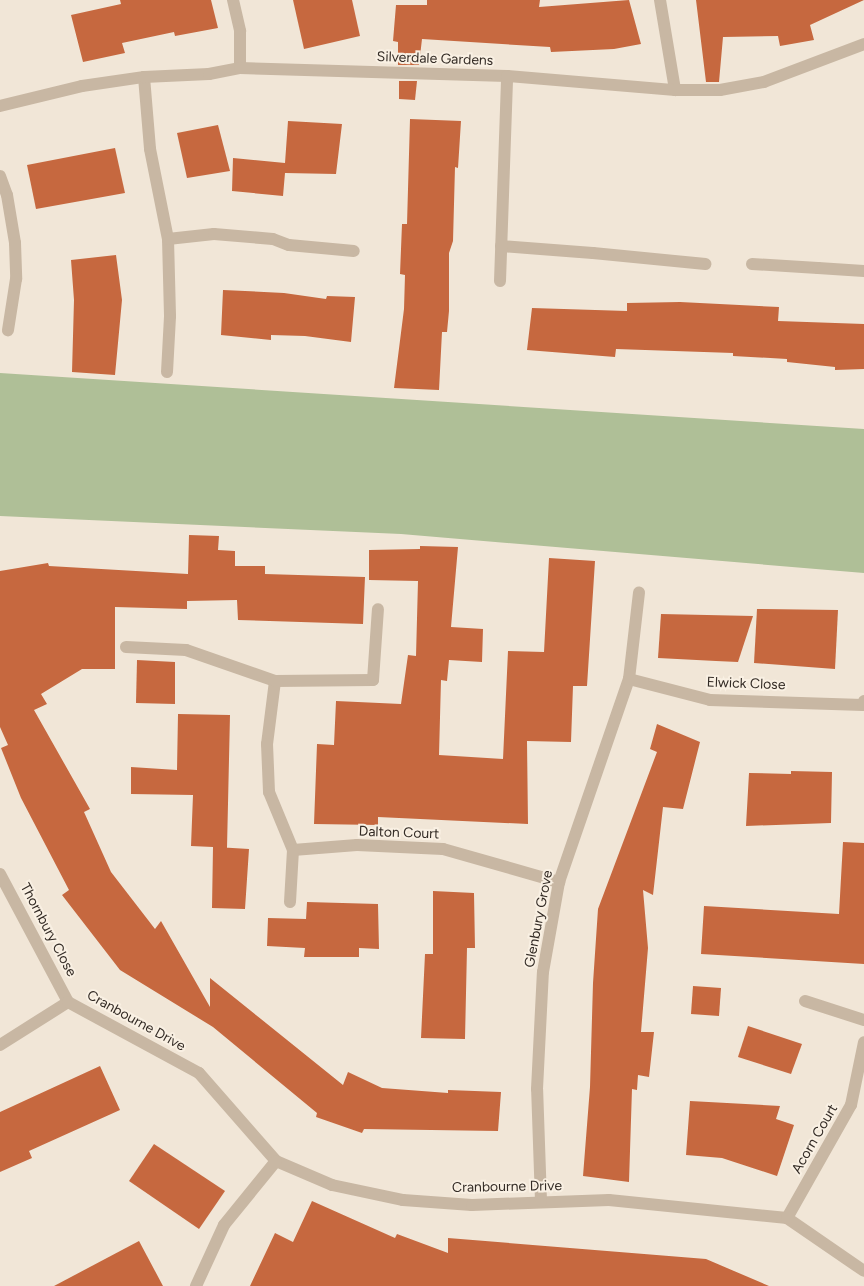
<!DOCTYPE html>
<html>
<head>
<meta charset="utf-8">
<style>
	body { margin:0 }
	#map { position:relative; width:864px; height:1286px; overflow:hidden; background:#f1e6d7; font-family:Figtree,sans-serif }
	div>[style] { position:absolute }
	.green>* { inset:0; background:#afbf97 }
	.building>* { inset:0; background:#c6683f }
	.lane>* { height:12px; margin:-6px; padding:0 6px; transform-origin:6px; border-radius:6px; background:#c8b7a3 }
	.street>* { height:12px; margin:-6px; padding:0 6px; transform-origin:6px; border-radius:6px; background:#c8b7a3 }
	span { translate:-50% -50%; white-space:nowrap; text-align:center; line-height:1.15; -webkit-text-stroke:4px #f9f0e3; paint-order:stroke }
	.street-label { font-size:14px; color:#332b25 }
</style>
</head>
<body>
<div id="map">
	<div class="green">
		<div style="clip-path:polygon(0 373px,864px 429px,864px 573px,401px 534px,0 516px)"></div>
	</div>
	<div class="building">
		<div style="clip-path:polygon(120px 0,211px 0,218px 28px,175px 36px,174px 32px,122px 43px,125px 53px,83px 62px,71px 15px,121px 4px)"></div>
		<div style="clip-path:polygon(293px 0,352px 0,360px 36px,304px 49px)"></div>
		<div style="clip-path:polygon(427px 0,540px 0,539px 7px,629px 0,641px 44px,614px 49px,551px 52px,550px 47px,422px 39px,419px 65px,398px 65px,398px 42px,393px 41px,396px 5px,427px 5px)"></div>
		<div style="clip-path:polygon(696px 0,864px 0,810px 25px,814px 40px,780px 46px,778px 36px,723px 37px,719px 82px,706px 82px)"></div>
		<div style="clip-path:polygon(399px 81px,417px 81px,415px 100px,399px 99px)"></div>
		<div style="clip-path:polygon(410px 119px,461px 121px,458px 168px,455px 167px,453px 241px,449px 253px,449px 311px,447px 332px,442px 332px,439px 390px,394px 388px,404px 309px,405px 275px,400px 274px,402px 224px,407px 224px)"></div>
		<div style="clip-path:polygon(288px 121px,342px 124px,336px 174px,285px 173px,283px 196px,232px 191px,233px 158px,285px 163px)"></div>
		<div style="clip-path:polygon(218px 125px,230px 171px,187px 178px,177px 133px)"></div>
		<div style="clip-path:polygon(115px 148px,125px 193px,36px 209px,27px 165px)"></div>
		<div style="clip-path:polygon(116px 255px,122px 300px,115px 375px,72px 372px,74px 300px,71px 260px)"></div>
		<div style="clip-path:polygon(223px 290px,284px 293px,326px 299px,327px 296px,355px 297px,351px 342px,305px 336px,271px 335px,271px 340px,221px 335px)"></div>
		<div style="clip-path:polygon(680px 302px,779px 307px,778px 321px,864px 324px,864px 369px,835px 370px,835px 367px,787px 362px,787px 359px,733px 356px,733px 353px,616px 349px,615px 357px,527px 350px,532px 308px,627px 311px,627px 303px)"></div>
		<div style="clip-path:polygon(189px 535px,219px 536px,218px 550px,235px 551px,235px 566px,265px 566px,265px 574px,365px 577px,363px 624px,238px 620px,237px 600px,187px 601px,187px 609px,115px 607px,115px 669px,82px 669px,41px 694px,47px 704px,34px 710px,90px 809px,84px 812px,111px 872px,155px 929px,161px 921px,210px 1007px,210px 978px,343px 1085px,348px 1072px,382px 1088px,448px 1093px,448px 1090px,501px 1092px,498px 1131px,364px 1129px,362px 1133px,316px 1117px,317px 1113px,213px 1027px,120px 970px,62px 895px,69px 890px,21px 798px,1px 748px,8px 745px,0 727px,0 571px,48px 563px,49px 566px,188px 574px)"></div>
		<div style="clip-path:polygon(420px 546px,458px 547px,451px 627px,483px 629px,482px 662px,449px 660px,447px 681px,441px 680px,439px 755px,503px 759px,508px 651px,544px 652px,549px 558px,595px 561px,587px 686px,573px 686px,571px 742px,527px 741px,528px 824px,378px 817px,378px 825px,314px 824px,317px 744px,334px 745px,336px 701px,401px 704px,408px 655px,416px 656px,418px 581px,369px 580px,369px 550px,420px 549px)"></div>
		<div style="clip-path:polygon(757px 609px,838px 610px,835px 669px,754px 663px)"></div>
		<div style="clip-path:polygon(661px 614px,753px 616px,738px 662px,716px 661px,658px 658px)"></div>
		<div style="clip-path:polygon(137px 660px,175px 662px,175px 704px,136px 703px)"></div>
		<div style="clip-path:polygon(178px 714px,230px 715px,227px 848px,216px 847px,249px 849px,245px 909px,212px 908px,213px 847px,191px 846px,193px 795px,131px 794px,131px 767px,177px 770px)"></div>
		<div style="clip-path:polygon(657px 724px,700px 742px,683px 809px,663px 807px,653px 895px,643px 890px,648px 948px,641px 1032px,654px 1032px,649px 1077px,638px 1075px,637px 1090px,632px 1089px,629px 1182px,583px 1176px,590px 1087px,593px 983px,598px 909px,657px 752px,650px 749px)"></div>
		<div style="clip-path:polygon(791px 771px,832px 772px,831px 823px,746px 826px,749px 773px,791px 774px)"></div>
		<div style="clip-path:polygon(843px 842px,864px 843px,864px 964px,701px 954px,704px 906px,839px 914px)"></div>
		<div style="clip-path:polygon(433px 891px,474px 893px,475px 948px,467px 948px,465px 1039px,421px 1038px,425px 954px,433px 954px)"></div>
		<div style="clip-path:polygon(307px 902px,378px 904px,379px 949px,359px 948px,359px 957px,304px 957px,305px 948px,267px 946px,268px 918px,306px 919px)"></div>
		<div style="clip-path:polygon(693px 986px,721px 988px,719px 1016px,691px 1014px)"></div>
		<div style="clip-path:polygon(748px 1026px,802px 1044px,791px 1074px,738px 1057px)"></div>
		<div style="clip-path:polygon(100px 1066px,120px 1110px,29px 1151px,32px 1158px,0 1172px,0 1112px)"></div>
		<div style="clip-path:polygon(690px 1101px,780px 1106px,776px 1119px,794px 1125px,777px 1176px,722px 1158px,686px 1155px)"></div>
		<div style="clip-path:polygon(154px 1144px,225px 1191px,199px 1229px,129px 1181px)"></div>
		<div style="clip-path:polygon(312px 1201px,395px 1238px,397px 1234px,448px 1253px,448px 1238px,706px 1259px,769px 1286px,250px 1286px,275px 1233px,293px 1242px)"></div>
		<div style="clip-path:polygon(139px 1241px,163px 1286px,54px 1286px)"></div>
	</div>
	<div class="lane">
		<div style="left:0;top:176px;width:20px;rotate:70deg"></div>
		<div style="left:7px;top:195px;width:49px;rotate:80.5deg"></div>
		<div style="left:15px;top:243px;width:36px;rotate:88deg"></div>
		<div style="left:16px;top:279px;width:52px;rotate:98.9deg"></div>
		<div style="left:273px;top:239px;width:17px;rotate:21deg"></div>
		<div style="left:289px;top:245px;width:65px;rotate:5.3deg"></div>
		<div style="left:593px;top:253px;width:113px;rotate:5.6deg"></div>
		<div style="left:752px;top:264px;width:66px;rotate:3.5deg"></div>
		<div style="left:167px;top:372px;width:56px;rotate:-86.9deg"></div>
	</div>
	<div class="street">
		<div style="left:233px;top:0;width:32px;rotate:77deg"></div>
		<div style="left:240px;top:31px;width:37px;rotate:90deg"></div>
		<div style="left:660px;top:0;width:91px;rotate:80.5deg"></div>
		<div style="left:144px;top:77px;width:72px;rotate:85.2deg"></div>
		<div style="left:150px;top:149px;width:92px;rotate:78.7deg"></div>
		<div style="left:168px;top:239px;width:77px;rotate:88.5deg"></div>
		<div style="left:0;top:106px;width:84px;rotate:-13.7deg"></div>
		<div style="left:82px;top:86px;width:63px;rotate:-8.3deg"></div>
		<div style="left:144px;top:77px;width:65px;rotate:-2.6deg"></div>
		<div style="left:209px;top:74px;width:32px;rotate:-11deg"></div>
		<div style="left:240px;top:68px;width:267px;rotate:1.7deg"></div>
		<div style="left:507px;top:76px;width:169px;rotate:4.8deg"></div>
		<div style="left:675px;top:90px;width:45px"></div>
		<div style="left:720px;top:90px;width:45px;rotate:-10.3deg"></div>
		<div style="left:764px;top:82px;width:107px;rotate:-20.8deg"></div>
		<div style="left:168px;top:239px;width:46px;rotate:-6.2deg"></div>
		<div style="left:214px;top:234px;width:59px;rotate:4.8deg"></div>
		<div style="left:501px;top:246px;width:92px;rotate:4.4deg"></div>
		<div style="left:818px;top:268px;width:46px;rotate:3.7deg"></div>
		<div style="left:500px;top:281px;width:205px;rotate:-88deg"></div>
		<div style="left:126px;top:647px;width:60px;rotate:2.9deg"></div>
		<div style="left:186px;top:650px;width:94px;rotate:19.2deg"></div>
		<div style="left:275px;top:681px;width:64px;rotate:97.2deg"></div>
		<div style="left:267px;top:744px;width:48px;rotate:87.6deg"></div>
		<div style="left:269px;top:792px;width:63px;rotate:67.5deg"></div>
		<div style="left:293px;top:850px;width:64px;rotate:-4.5deg"></div>
		<div style="left:357px;top:845px;width:86px;rotate:2.7deg"></div>
		<div style="left:443px;top:849px;width:121px;rotate:15.9deg"></div>
		<div style="left:629px;top:679px;width:84px;rotate:14.5deg"></div>
		<div style="left:710px;top:700px;width:153px;rotate:1.9deg"></div>
		<div style="left:863px;top:705px;width:4px;rotate:-76deg"></div>
		<div style="left:275px;top:681px;width:98px;rotate:-0.6deg"></div>
		<div style="left:373px;top:680px;width:71px;rotate:-86deg"></div>
		<div style="left:0;top:874px;width:145px;rotate:62deg"></div>
		<div style="left:290px;top:902px;width:52px;rotate:-86.7deg"></div>
		<div style="left:805px;top:1001px;width:62px;rotate:17.9deg"></div>
		<div style="left:0;top:1045px;width:80px;rotate:-32.3deg"></div>
		<div style="left:68px;top:1002px;width:149px;rotate:28.5deg"></div>
		<div style="left:199px;top:1073px;width:117px;rotate:48.8deg"></div>
		<div style="left:276px;top:1161px;width:61px;rotate:23.2deg"></div>
		<div style="left:332px;top:1185px;width:73px;rotate:11.9deg"></div>
		<div style="left:403px;top:1200px;width:69px;rotate:4.1deg"></div>
		<div style="left:472px;top:1205px;width:137px;rotate:-2.1deg"></div>
		<div style="left:609px;top:1200px;width:179px;rotate:5.8deg"></div>
		<div style="left:787px;top:1218px;width:93px;rotate:34.5deg"></div>
		<div style="left:541px;top:1201px;width:112px;rotate:-92deg"></div>
		<div style="left:537px;top:1089px;width:117px;rotate:-87.1deg"></div>
		<div style="left:543px;top:972px;width:91px;rotate:-79.9deg"></div>
		<div style="left:559px;top:882px;width:215px;rotate:-71deg"></div>
		<div style="left:629px;top:679px;width:87px;rotate:-83.4deg"></div>
		<div style="left:787px;top:1218px;width:130px;rotate:-60.5deg"></div>
		<div style="left:851px;top:1105px;width:64px;rotate:-78.3deg"></div>
		<div style="left:196px;top:1286px;width:67px;rotate:-65.3deg"></div>
		<div style="left:224px;top:1225px;width:82px;rotate:-50.9deg"></div>
	</div>
	<div class="street-label">
		<span style="left:435px;top:59px;rotate:2deg">Silverdale Gardens</span>
		<span style="left:746px;top:684px;rotate:2deg">Elwick Close</span>
		<span style="left:399px;top:833px;rotate:2deg">Dalton Court</span>
		<span style="left:539px;top:919px;rotate:-79deg">Glenbury Grove</span>
		<span style="left:48px;top:930px;rotate:62deg">Thornbury Close</span>
		<span style="left:136px;top:1021px;rotate:29deg">Cranbourne Drive</span>
		<span style="left:815px;top:1139px;rotate:-60deg">Acorn Court</span>
		<span style="left:507px;top:1187px;rotate:-1deg">Cranbourne Drive</span>
	</div>
</div>
</body>
</html>
